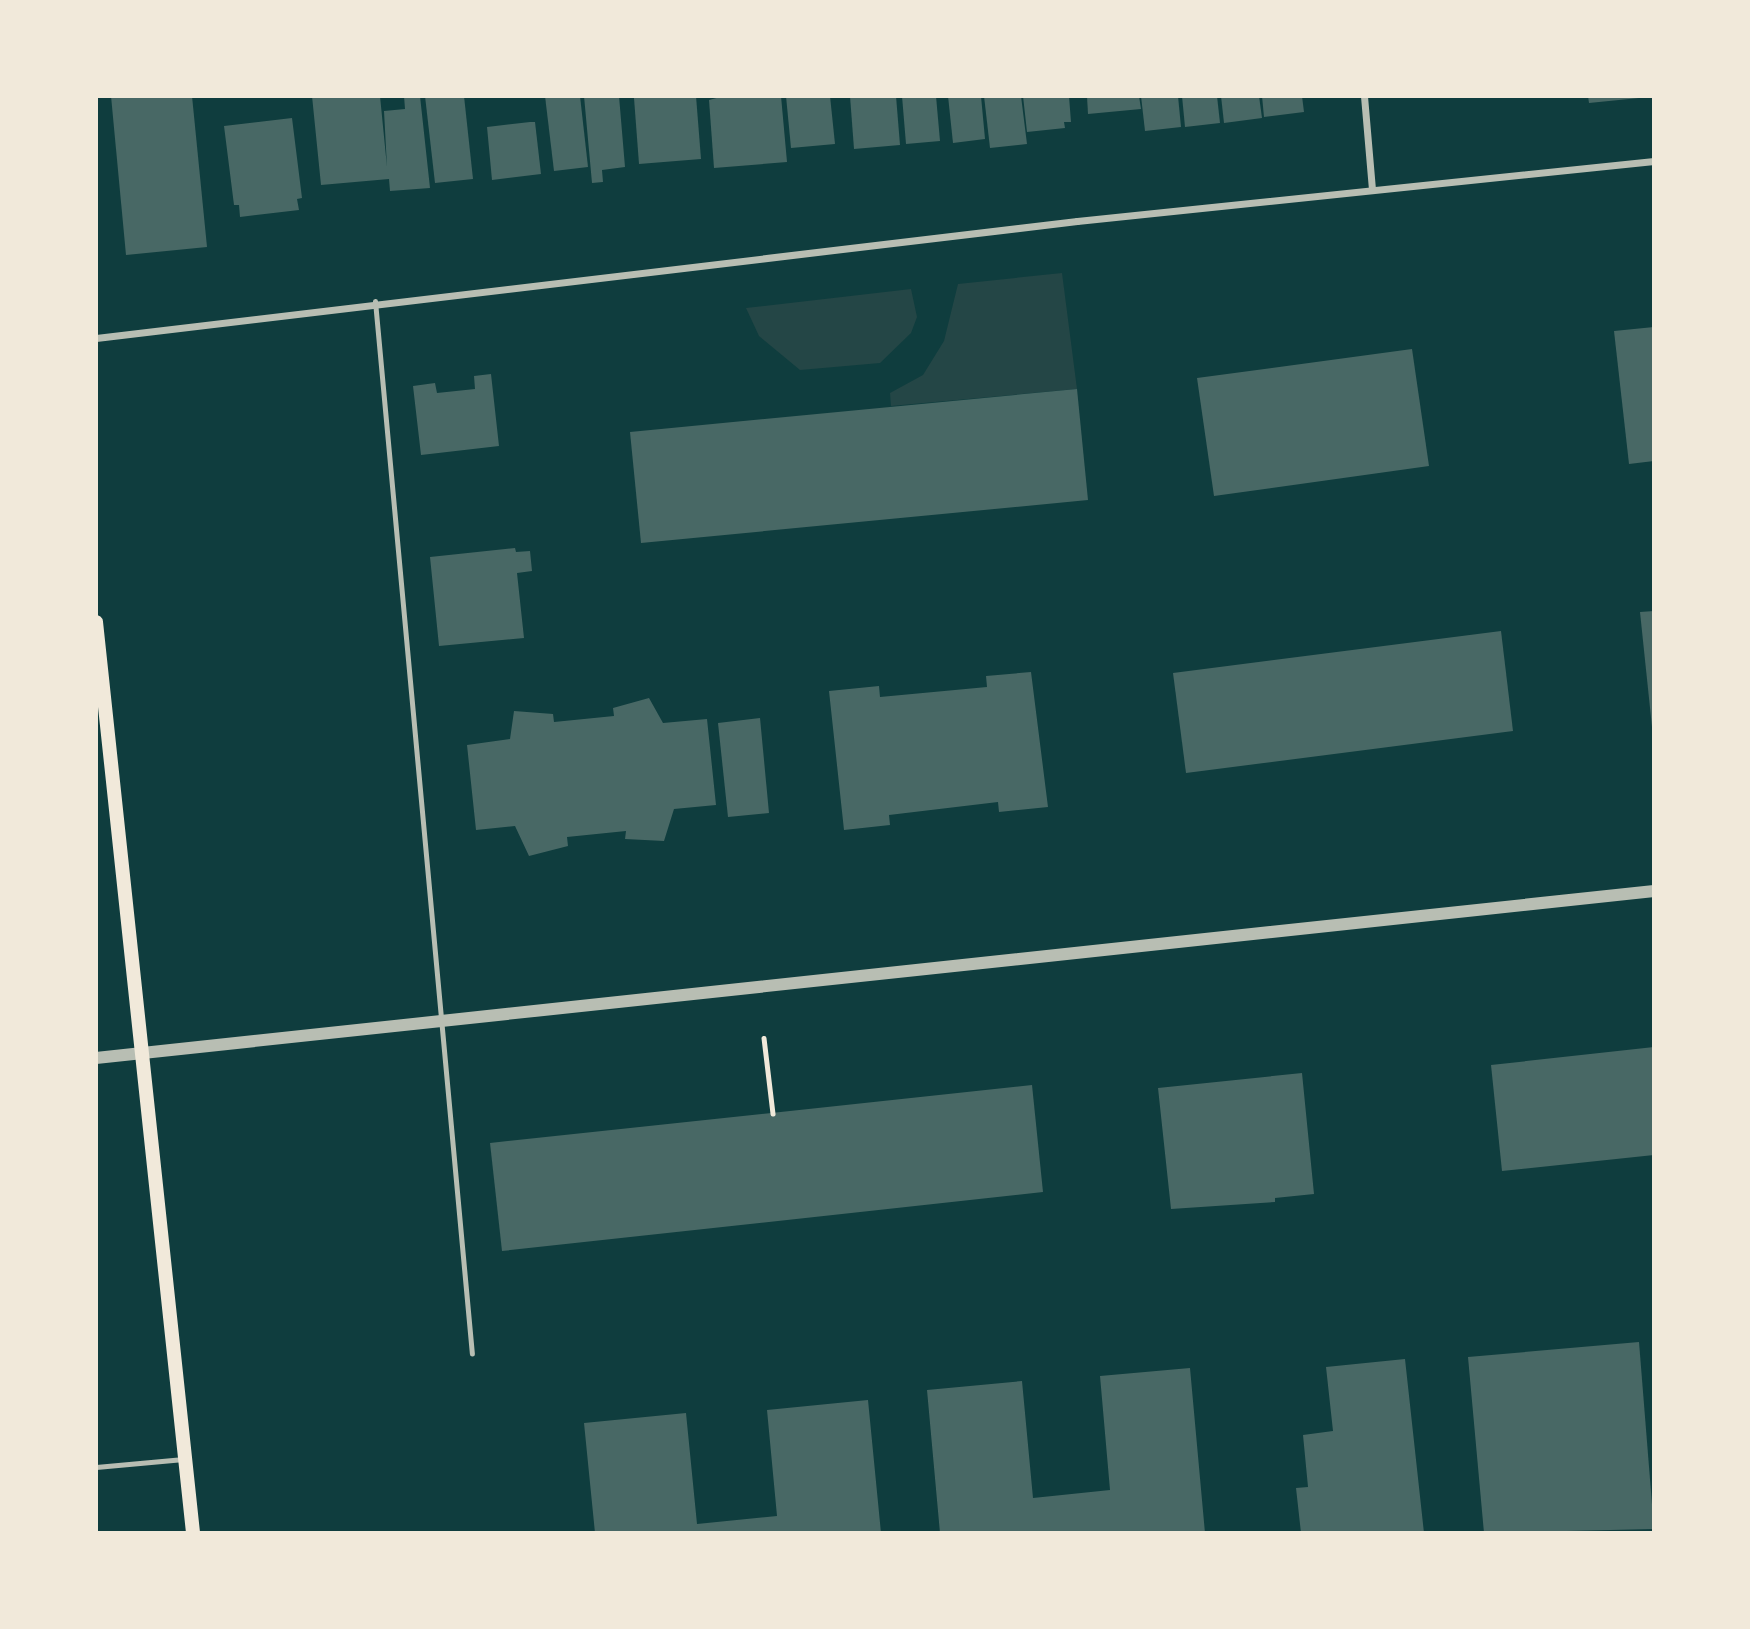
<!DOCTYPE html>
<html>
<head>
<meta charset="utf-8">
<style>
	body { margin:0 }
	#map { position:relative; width:1750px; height:1629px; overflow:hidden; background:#0f3d3e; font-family:Figtree,sans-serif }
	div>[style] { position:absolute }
	.green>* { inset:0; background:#244646 }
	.building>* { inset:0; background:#486865 }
	.path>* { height:4.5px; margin:-2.25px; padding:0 2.25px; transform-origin:2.25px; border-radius:2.25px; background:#f1e9da }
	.service>* { height:5px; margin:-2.5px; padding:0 2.5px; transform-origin:2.5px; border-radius:2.5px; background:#b8beb3 }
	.minor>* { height:7px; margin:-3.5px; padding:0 3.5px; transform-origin:3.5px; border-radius:3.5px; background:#b8beb3 }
	.tertiary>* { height:12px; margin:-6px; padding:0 6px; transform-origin:6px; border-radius:6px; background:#b8beb3 }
	.secondary>* { height:14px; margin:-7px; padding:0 7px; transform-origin:7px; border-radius:7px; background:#f1e9da }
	span { translate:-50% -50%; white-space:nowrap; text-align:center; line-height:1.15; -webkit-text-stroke:5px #f1e9da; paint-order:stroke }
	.frame { position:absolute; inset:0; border:98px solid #f1e9da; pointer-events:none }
</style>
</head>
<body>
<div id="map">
	<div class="green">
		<div style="clip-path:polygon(1062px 273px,1077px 389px,891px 406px,890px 393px,923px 375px,944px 341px,958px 284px)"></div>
		<div style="clip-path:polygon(911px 289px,917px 317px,911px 333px,880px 363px,800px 370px,759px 336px,746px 308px)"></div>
	</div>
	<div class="building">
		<div style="clip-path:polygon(111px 96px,192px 96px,207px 247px,126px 255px)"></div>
		<div style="clip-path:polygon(312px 96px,380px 96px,387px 167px,384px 111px,405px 109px,404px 96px,420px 96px,430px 188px,390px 191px,389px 179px,321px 185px)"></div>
		<div style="clip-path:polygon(425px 96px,464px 96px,473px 179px,435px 183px)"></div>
		<div style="clip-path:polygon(545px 96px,580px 96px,588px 167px,554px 171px)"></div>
		<div style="clip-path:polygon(584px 96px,619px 96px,625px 167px,602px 170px,603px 182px,592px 183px)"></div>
		<div style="clip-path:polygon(639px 96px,696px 96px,701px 159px,639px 164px,634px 98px)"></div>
		<div style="clip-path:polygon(724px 96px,781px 96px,787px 162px,714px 168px,709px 100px)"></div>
		<div style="clip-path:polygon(786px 96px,830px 96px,835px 144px,791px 148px)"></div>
		<div style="clip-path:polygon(850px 96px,896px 96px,900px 145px,854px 149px)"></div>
		<div style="clip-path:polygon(902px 96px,936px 96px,940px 141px,906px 144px)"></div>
		<div style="clip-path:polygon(948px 96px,981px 96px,985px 139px,953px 143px)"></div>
		<div style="clip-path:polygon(984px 96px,1021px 96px,1027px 144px,990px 148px)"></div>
		<div style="clip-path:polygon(1023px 96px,1069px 96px,1071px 122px,1064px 122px,1065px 128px,1027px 132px)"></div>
		<div style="clip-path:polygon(1087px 96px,1139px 96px,1141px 109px,1088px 114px)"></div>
		<div style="clip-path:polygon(1141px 96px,1178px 96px,1181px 127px,1145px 131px)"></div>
		<div style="clip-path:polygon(1182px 96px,1217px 96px,1220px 123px,1185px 127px)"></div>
		<div style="clip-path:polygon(1221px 96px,1259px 96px,1262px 118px,1224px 123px)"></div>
		<div style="clip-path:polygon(1262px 96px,1302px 96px,1304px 112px,1264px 117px)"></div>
		<div style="clip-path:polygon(1588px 96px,1638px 96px,1639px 98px,1589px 103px)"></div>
		<div style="clip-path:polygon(292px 118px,302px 198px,297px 199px,299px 210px,240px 217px,239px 205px,234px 205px,224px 126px)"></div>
		<div style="clip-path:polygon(530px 122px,535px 122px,541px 174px,492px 180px,487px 127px)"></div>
		<div style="clip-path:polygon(1654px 327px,1654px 461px,1629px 464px,1614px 331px)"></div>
		<div style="clip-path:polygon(1412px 349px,1429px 466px,1214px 496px,1197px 378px)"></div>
		<div style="clip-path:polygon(491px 374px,499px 446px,421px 455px,413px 386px,435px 383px,437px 393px,475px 389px,474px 376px)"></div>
		<div style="clip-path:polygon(1077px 389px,1088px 500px,641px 543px,630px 432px)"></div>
		<div style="clip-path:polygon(515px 548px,516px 552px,530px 551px,532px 571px,517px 573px,524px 638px,439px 646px,430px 557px)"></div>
		<div style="clip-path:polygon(1654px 611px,1654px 727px,1652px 727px,1640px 612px)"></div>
		<div style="clip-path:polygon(1501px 631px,1513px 731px,1186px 773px,1173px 673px)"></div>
		<div style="clip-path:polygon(1031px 672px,1048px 807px,999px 812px,998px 802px,889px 815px,890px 825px,844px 830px,829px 691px,879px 686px,880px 697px,987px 687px,986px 676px)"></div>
		<div style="clip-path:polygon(649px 698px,663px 723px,707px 719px,716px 805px,674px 809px,664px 841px,625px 839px,626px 831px,567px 837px,568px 846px,529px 856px,515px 826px,476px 830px,467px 745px,510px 739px,514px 711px,553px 714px,554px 722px,614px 716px,613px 708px)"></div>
		<div style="clip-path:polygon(760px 718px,769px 813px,728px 817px,718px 723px)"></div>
		<div style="clip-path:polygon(1654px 1047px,1654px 1155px,1502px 1171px,1491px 1065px)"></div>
		<div style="clip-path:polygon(1302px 1073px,1314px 1194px,1275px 1198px,1275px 1202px,1171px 1209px,1158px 1088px)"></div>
		<div style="clip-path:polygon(1032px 1085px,1043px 1192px,502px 1251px,490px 1143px)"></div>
		<div style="clip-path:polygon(1639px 1342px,1654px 1529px,1484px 1533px,1468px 1357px)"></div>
		<div style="clip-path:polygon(1405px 1359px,1424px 1533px,1301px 1533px,1296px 1488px,1308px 1487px,1303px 1435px,1333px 1431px,1326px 1367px)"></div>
		<div style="clip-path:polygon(1190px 1368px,1205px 1533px,940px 1533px,927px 1390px,1022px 1381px,1033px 1498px,1110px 1490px,1100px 1376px)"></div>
		<div style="clip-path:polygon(868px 1400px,881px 1533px,595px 1533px,584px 1423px,686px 1413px,697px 1524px,777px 1516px,767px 1410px)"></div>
	</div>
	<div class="path">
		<div style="left:764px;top:1038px;width:76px;rotate:83.2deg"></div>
	</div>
	<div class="service">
		<div style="left:375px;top:301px;width:1057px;rotate:84.74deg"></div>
		<div style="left:96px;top:1467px;width:88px;rotate:-5.2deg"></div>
	</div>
	<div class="minor">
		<div style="left:1364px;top:96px;width:93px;rotate:85.1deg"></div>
		<div style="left:96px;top:338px;width:988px;rotate:-6.8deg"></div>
		<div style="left:1077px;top:221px;width:580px;rotate:-5.94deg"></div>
	</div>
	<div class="tertiary">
		<div style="left:96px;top:1058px;width:1567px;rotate:-6.12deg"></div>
	</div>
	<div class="secondary">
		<div style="left:96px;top:622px;width:916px;rotate:83.92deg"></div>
	</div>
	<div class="frame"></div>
</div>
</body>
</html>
